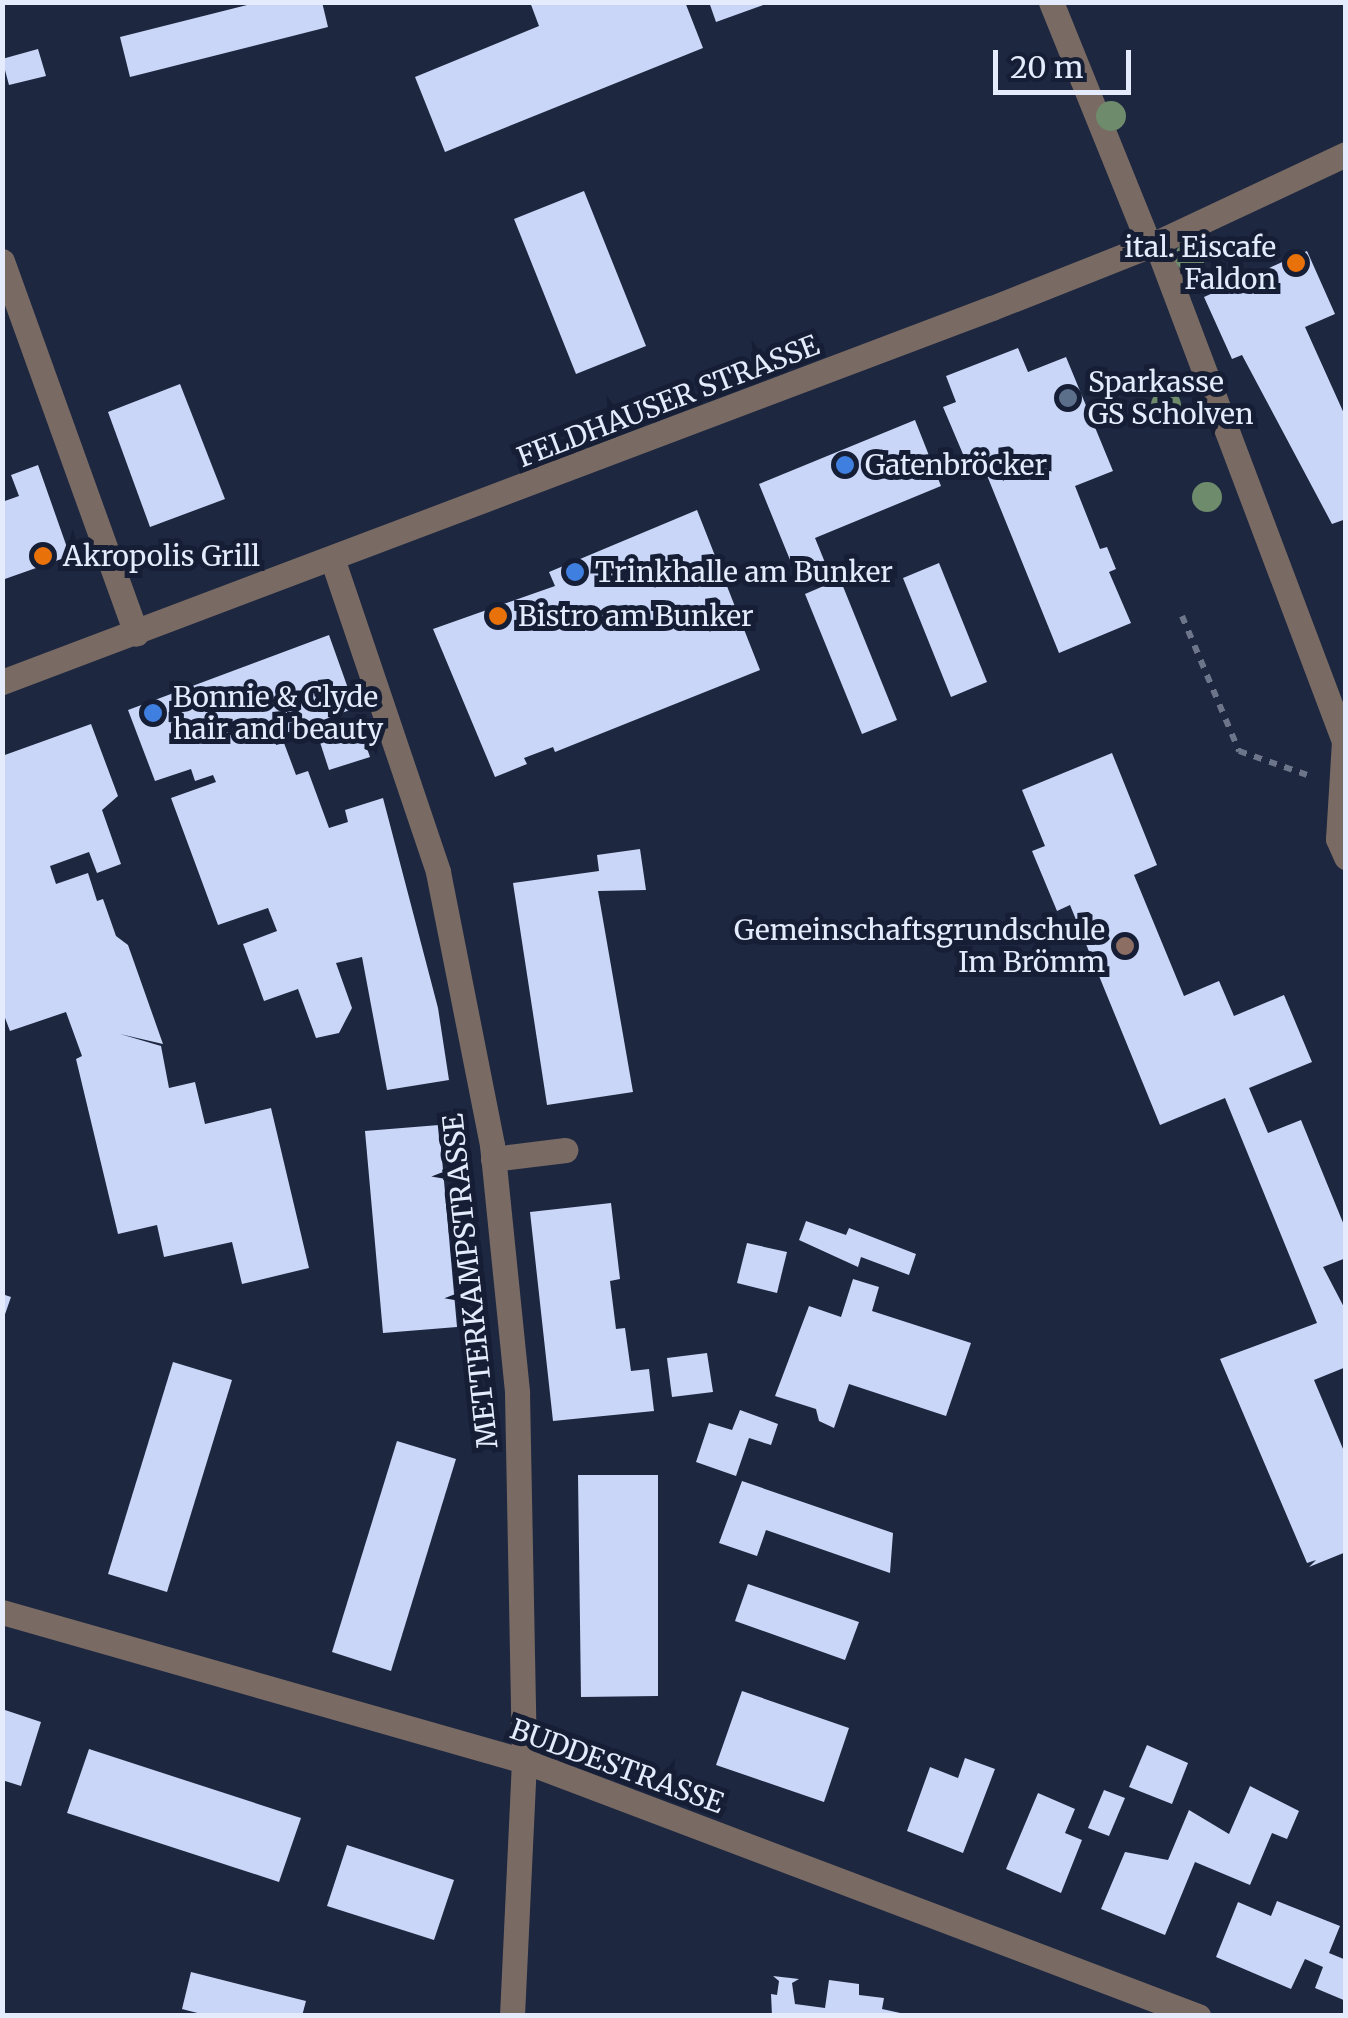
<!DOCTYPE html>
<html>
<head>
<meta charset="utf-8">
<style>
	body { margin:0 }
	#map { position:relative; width:1348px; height:2018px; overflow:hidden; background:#1e2740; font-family:Merriweather,serif }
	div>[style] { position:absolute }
	.building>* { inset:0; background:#c9d6f7 }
	.path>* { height:6px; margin-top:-3px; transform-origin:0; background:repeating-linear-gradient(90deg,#6d758b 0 8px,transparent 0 16px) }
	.minor>* { height:25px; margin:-12.5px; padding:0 12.5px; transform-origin:12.5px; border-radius:12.5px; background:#796b64 }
	.trees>* { width:30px; height:30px; margin:-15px; border-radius:50%; background:#6e8b6b }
	.dots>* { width:28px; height:28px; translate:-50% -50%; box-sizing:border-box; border:5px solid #151e35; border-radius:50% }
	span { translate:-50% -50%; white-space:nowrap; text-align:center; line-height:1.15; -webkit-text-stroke:10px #151e35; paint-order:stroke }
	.poi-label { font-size:28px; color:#e4ebfc }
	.right { translate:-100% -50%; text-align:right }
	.left { translate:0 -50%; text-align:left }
	.street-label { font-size:28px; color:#e4ebfc }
	.frame { position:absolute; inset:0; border:5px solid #e4ebfc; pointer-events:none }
	.scale { position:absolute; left:993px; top:50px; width:138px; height:45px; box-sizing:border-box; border:5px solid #e4ebfc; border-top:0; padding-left:12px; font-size:30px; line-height:35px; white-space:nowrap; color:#e4ebfc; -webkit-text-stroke:8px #151e35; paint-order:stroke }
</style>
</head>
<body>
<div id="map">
	<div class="building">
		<div style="clip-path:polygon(259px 2px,322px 2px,328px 27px,130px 77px,120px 37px)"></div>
		<div style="clip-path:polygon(530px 2px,685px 2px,703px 48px,445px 152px,415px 77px,539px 26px)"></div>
		<div style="clip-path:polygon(709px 2px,769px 2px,769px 3px,716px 22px)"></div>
		<div style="clip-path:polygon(38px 49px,46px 76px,9px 85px,2px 59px)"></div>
		<div style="clip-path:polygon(584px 191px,646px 346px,576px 374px,514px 219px)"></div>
		<div style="clip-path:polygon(1307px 251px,1335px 314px,1305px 327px,1346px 418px,1346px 519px,1332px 524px,1242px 355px,1232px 359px,1204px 297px)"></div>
		<div style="clip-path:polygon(1018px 348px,1028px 372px,1066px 357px,1113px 471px,1075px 486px,1100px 549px,1107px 547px,1116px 569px,1109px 572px,1131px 623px,1059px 653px,984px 468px,971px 473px,943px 407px,956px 402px,946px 376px)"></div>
		<div style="clip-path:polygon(180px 384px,225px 499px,150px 527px,108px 412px)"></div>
		<div style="clip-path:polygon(915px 420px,941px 486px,815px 538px,826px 565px,797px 577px,759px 484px)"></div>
		<div style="clip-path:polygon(38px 465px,70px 556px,2px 580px,2px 502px,19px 496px,11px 475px)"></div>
		<div style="clip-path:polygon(697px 510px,760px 670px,555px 752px,553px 747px,524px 758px,527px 764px,495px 777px,433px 629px,555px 586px,549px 572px)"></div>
		<div style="clip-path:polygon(939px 563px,987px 682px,951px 697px,903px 578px)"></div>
		<div style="clip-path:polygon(840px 579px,897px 720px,862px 734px,805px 594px)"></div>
		<div style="clip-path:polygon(329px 635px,355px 708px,310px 725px,313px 735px,293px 743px,289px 732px,274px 738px,276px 745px,284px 743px,296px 775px,308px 771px,329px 828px,348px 822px,345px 810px,383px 798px,438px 1008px,449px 1080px,387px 1090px,362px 957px,336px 963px,352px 1008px,339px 1033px,316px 1038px,298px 989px,264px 1001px,243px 944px,277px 931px,268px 908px,218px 925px,171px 798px,216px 782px,213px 775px,195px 781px,191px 769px,155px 781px,128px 710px)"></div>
		<div style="clip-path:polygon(357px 720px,370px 757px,329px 770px,317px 733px)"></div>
		<div style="clip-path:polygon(91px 724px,118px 796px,102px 810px,121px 864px,97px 873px,89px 852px,50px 866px,56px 884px,88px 873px,97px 901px,103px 899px,116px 936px,128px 945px,163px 1044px,120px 1034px,161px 1046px,169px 1088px,195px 1082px,205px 1124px,271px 1108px,309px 1268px,242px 1284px,232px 1242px,164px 1257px,157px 1225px,118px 1234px,76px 1059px,82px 1056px,66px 1012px,10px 1031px,2px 1010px,2px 756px)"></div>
		<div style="clip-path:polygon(1112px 753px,1157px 865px,1134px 875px,1184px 996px,1219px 981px,1234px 1016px,1284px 995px,1312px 1062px,1249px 1088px,1268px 1133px,1301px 1120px,1346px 1230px,1346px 1258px,1323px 1267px,1346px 1311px,1346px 1367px,1314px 1380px,1346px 1456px,1346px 1552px,1309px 1567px,1316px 1560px,1307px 1563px,1220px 1359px,1317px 1323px,1225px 1098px,1160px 1125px,1070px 905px,1057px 911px,1032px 851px,1045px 846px,1022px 790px)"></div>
		<div style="clip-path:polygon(640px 849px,646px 890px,598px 891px,633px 1092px,547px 1105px,513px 883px,599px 871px,597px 855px)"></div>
		<div style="clip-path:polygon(439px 1125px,457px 1327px,383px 1333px,365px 1131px)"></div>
		<div style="clip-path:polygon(611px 1203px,620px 1279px,610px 1281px,616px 1329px,625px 1328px,631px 1371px,649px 1369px,654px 1411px,553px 1421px,530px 1212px)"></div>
		<div style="clip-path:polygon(806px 1221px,846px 1235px,849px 1228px,916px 1254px,909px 1275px,861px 1257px,858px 1267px,799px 1240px)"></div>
		<div style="clip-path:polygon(747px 1243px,787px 1252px,777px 1293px,737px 1283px)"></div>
		<div style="clip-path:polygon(853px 1279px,879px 1287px,872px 1311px,971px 1343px,946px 1416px,849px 1384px,834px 1428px,819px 1421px,816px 1409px,775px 1396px,809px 1306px,841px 1317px)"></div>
		<div style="clip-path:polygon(2px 1294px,11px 1297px,3px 1320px,2px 1319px)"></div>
		<div style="clip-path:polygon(707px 1353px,713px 1392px,672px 1397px,667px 1358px)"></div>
		<div style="clip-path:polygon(173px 1362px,232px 1380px,167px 1592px,108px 1574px)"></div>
		<div style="clip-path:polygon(740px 1410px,778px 1424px,771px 1445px,749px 1438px,736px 1476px,696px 1462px,709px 1423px,732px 1430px)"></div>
		<div style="clip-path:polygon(397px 1441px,456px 1459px,391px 1671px,332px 1652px)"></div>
		<div style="clip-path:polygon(578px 1475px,658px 1475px,658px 1696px,581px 1697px)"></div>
		<div style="clip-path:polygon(742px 1481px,893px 1533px,890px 1573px,766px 1530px,757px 1556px,719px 1543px)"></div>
		<div style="clip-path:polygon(748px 1584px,859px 1622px,845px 1660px,735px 1621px)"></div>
		<div style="clip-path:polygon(742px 1691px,849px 1728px,824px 1802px,716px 1765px)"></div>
		<div style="clip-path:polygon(2px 1709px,41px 1722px,21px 1786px,2px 1780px)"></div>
		<div style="clip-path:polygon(1147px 1745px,1188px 1763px,1172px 1804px,1129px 1787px)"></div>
		<div style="clip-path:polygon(89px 1749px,301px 1818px,279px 1882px,67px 1813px)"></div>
		<div style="clip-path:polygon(965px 1758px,995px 1769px,963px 1853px,907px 1831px,930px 1767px,958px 1778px)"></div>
		<div style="clip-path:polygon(1250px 1786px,1299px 1811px,1287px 1839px,1272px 1833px,1250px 1885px,1195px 1862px,1165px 1935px,1101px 1909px,1125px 1852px,1168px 1860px,1189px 1810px,1229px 1834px)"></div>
		<div style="clip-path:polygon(1104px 1790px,1125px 1798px,1109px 1836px,1088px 1828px)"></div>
		<div style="clip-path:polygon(1038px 1793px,1075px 1809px,1065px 1833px,1082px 1840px,1061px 1893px,1006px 1869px)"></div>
		<div style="clip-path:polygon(347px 1845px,454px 1880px,434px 1940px,327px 1906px)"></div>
		<div style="clip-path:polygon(1277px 1901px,1340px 1926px,1329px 1953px,1346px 1960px,1346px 2001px,1315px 1988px,1323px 1967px,1305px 1959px,1291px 1989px,1216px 1957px,1238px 1902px,1271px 1916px)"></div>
		<div style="clip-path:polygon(191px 1972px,306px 2001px,302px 2016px,209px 2016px,182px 2009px)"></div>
		<div style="clip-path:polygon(773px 1976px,799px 1979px,792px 1983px,795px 2004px,825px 2008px,829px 1980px,859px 1984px,859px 1995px,884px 1998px,882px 2009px,914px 2016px,772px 2016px,771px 1994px,777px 1995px,779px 1981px)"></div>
	</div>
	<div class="path">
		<div style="left:1182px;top:616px;width:147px;rotate:67.1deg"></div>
		<div style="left:1239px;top:751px;width:72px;rotate:19.4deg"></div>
	</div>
	<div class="minor">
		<div style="left:1051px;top:2px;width:262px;rotate:68deg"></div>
		<div style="left:1156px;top:243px;width:532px;rotate:69.32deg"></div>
		<div style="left:1344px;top:741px;width:98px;rotate:93.5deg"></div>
		<div style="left:1338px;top:839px;width:20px;rotate:66deg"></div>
		<div style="left:2px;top:261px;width:396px;rotate:70.2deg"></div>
		<div style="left:333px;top:561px;width:328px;rotate:71.3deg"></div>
		<div style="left:438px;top:872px;width:278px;rotate:78.8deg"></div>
		<div style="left:492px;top:1145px;width:249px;rotate:84.2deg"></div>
		<div style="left:517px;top:1393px;width:368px;rotate:88.9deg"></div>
		<div style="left:524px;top:1761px;width:255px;rotate:92.7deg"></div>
		<div style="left:2px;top:682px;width:1058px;rotate:-20.7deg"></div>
		<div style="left:992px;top:308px;width:176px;rotate:-21.6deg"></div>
		<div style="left:1156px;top:243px;width:210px;rotate:-25.1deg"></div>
		<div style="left:493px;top:1159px;width:73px;rotate:-7.1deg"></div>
		<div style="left:2px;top:1612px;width:543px;rotate:15.93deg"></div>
		<div style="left:524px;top:1761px;width:721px;rotate:20.72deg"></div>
	</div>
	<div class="trees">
		<div style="left:1111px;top:116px"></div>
		<div style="left:1190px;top:257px"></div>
		<div style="left:1166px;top:405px"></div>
		<div style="left:1207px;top:497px"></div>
	</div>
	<div class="dots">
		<div style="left:1296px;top:263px;background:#e8710a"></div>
		<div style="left:1068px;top:398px;background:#5c6f8a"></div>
		<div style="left:845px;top:465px;background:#3f7fe0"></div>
		<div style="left:43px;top:556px;background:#e8710a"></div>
		<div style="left:575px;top:572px;background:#3f7fe0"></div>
		<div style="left:498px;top:616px;background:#e8710a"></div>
		<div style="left:153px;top:713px;background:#3f7fe0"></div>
		<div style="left:1125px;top:946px;background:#8d6e63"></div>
	</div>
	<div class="poi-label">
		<span class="right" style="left:1276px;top:263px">ital. Eiscafe<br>Faldon</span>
		<span class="left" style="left:1088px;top:398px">Sparkasse<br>GS Scholven</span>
		<span class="left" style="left:865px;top:465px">Gatenbröcker</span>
		<span class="left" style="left:63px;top:556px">Akropolis Grill</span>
		<span class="left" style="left:595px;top:572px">Trinkhalle am Bunker</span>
		<span class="left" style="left:518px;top:616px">Bistro am Bunker</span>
		<span class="left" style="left:173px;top:713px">Bonnie &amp; Clyde<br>hair and beauty</span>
		<span class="right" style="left:1105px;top:946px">Gemeinschaftsgrundschule<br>Im Brömm</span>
	</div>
	<div class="street-label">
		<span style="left:668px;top:401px;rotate:-21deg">FELDHAUSER STRASSE</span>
		<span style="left:470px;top:1281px;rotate:-96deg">METTERKAMPSTRASSE</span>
		<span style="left:617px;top:1766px;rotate:20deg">BUDDESTRASSE</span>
	</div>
	<div class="frame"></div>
	<div class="scale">20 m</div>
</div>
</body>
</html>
